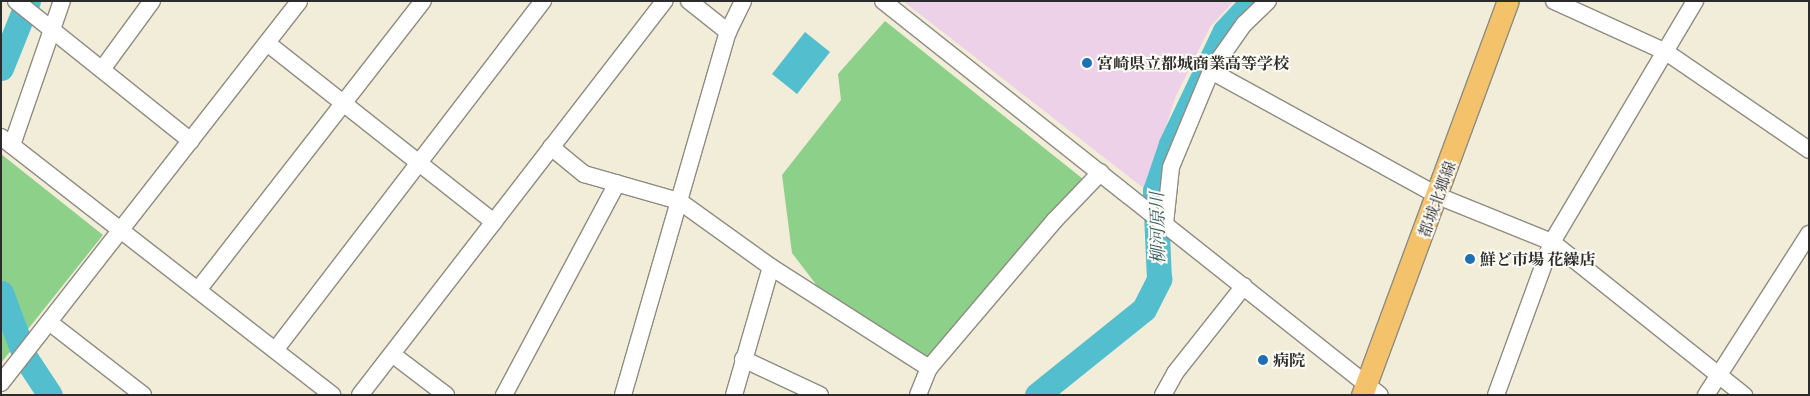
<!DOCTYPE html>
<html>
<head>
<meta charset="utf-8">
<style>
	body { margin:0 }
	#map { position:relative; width:1810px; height:396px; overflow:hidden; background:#f2edd8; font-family:"Gentium Book Plus","Noto Serif JP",serif }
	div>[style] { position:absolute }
	.built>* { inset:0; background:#edd1e9 }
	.green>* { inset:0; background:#8cd089 }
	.water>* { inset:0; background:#53bece }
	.river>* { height:25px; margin:-12.5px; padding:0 12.5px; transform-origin:12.5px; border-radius:12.5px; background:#53bece }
	.roads { filter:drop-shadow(1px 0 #8e8c82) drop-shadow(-1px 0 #8e8c82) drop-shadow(0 1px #8e8c82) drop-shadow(0 -1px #8e8c82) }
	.minor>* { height:16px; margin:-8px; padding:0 8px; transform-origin:8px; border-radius:8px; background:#fff }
	.major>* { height:21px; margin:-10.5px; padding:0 10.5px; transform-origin:10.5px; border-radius:10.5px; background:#f3c26a }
	.dots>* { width:14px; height:14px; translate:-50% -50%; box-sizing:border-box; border:2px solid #fdfcf7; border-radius:50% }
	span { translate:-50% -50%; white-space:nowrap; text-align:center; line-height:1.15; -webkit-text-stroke:4px #fdfcf7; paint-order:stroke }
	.poi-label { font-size:16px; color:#2b2b2b; font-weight:700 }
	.left { translate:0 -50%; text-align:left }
	.street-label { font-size:16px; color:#2b2b2b }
	.water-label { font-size:18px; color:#395e64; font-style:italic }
	.frame { position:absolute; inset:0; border:2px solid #2b2b2b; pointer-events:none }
</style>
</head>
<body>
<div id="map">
	<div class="built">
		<div style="clip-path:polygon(903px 1px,1234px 1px,1210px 27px,1175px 98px,1146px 190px)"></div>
	</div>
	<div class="green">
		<div style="clip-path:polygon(885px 21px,1083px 179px,928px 358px,818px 287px,792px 253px,782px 175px,841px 100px,838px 74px)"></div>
		<div style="clip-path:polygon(1px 154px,103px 235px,1px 363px)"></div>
	</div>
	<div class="water">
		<div style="clip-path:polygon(805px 32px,830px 52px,797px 94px,772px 74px)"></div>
	</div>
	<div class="river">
		<div style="left:1px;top:68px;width:72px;rotate:-68.1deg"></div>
		<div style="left:1px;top:293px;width:68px;rotate:69.4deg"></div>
		<div style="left:25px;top:357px;width:45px;rotate:56.7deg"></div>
		<div style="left:1037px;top:395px;width:137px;rotate:-38.8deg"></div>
		<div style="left:1144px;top:309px;width:34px;rotate:-63deg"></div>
		<div style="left:1159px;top:279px;width:88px;rotate:-92.6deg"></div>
		<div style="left:1155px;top:191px;width:50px;rotate:-71.2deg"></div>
		<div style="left:1171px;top:144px;width:125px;rotate:-64.5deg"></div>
		<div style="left:1225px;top:31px;width:41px;rotate:-47deg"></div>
	</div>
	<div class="roads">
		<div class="minor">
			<div style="left:16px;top:1px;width:224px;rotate:38.7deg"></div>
			<div style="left:689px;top:1px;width:50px;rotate:38.5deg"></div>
			<div style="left:883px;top:1px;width:634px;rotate:38.41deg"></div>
			<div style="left:1268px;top:1px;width:33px;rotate:136deg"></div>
			<div style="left:1244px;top:24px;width:57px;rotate:125.1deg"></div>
			<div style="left:1211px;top:71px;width:259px;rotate:28.8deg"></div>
			<div style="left:1438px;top:196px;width:123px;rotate:22deg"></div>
			<div style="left:1552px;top:242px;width:246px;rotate:38.6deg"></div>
			<div style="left:1554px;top:1px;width:123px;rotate:24.5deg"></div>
			<div style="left:1666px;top:52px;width:173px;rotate:34.4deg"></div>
			<div style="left:267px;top:43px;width:289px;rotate:38.3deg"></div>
			<div style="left:103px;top:68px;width:83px;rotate:-53.8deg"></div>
			<div style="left:1px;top:137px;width:420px;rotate:37.9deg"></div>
			<div style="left:12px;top:145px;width:152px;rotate:-70.9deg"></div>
			<div style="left:551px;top:147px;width:43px;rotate:39.3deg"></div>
			<div style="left:584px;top:174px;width:99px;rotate:15.9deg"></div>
			<div style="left:679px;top:201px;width:113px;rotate:35.7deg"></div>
			<div style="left:771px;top:267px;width:188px;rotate:32.6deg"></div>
			<div style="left:1165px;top:224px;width:57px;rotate:-84deg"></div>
			<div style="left:1171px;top:167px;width:104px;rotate:-67.4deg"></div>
			<div style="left:198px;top:290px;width:366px;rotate:-52.1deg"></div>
			<div style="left:49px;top:322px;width:119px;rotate:37.8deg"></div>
			<div style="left:276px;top:349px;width:439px;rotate:-52.5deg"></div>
			<div style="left:392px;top:354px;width:68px;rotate:37.2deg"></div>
			<div style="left:743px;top:359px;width:85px;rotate:25.1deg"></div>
			<div style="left:1px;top:383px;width:484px;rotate:-52deg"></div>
			<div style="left:360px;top:395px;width:498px;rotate:-52.3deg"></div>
			<div style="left:504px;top:395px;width:240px;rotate:-61.9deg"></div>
			<div style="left:623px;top:395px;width:378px;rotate:-73.9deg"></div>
			<div style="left:728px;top:32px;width:34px;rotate:-64deg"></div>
			<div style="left:734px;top:395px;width:133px;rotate:-73.9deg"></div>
			<div style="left:918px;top:395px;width:29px;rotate:-68deg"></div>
			<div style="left:929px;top:368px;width:194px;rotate:-49.6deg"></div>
			<div style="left:1055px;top:220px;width:66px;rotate:-46.2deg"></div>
			<div style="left:1163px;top:395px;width:25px;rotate:-61deg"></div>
			<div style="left:1175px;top:373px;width:111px;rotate:-51.6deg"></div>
			<div style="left:1496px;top:395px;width:163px;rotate:-69.9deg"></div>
			<div style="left:1552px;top:242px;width:280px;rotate:-59.3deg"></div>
			<div style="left:1706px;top:395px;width:191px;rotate:-57.4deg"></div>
		</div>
		<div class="major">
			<div style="left:1362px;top:395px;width:420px;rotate:-69.7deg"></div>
		</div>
	</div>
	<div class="dots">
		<div style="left:1087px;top:63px;background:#1f6fb2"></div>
		<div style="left:1470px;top:259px;background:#1f6fb2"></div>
		<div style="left:1263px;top:360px;background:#1f6fb2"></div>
	</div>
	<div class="poi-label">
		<span class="left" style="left:1097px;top:63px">宮崎県立都城商業高等学校</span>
		<span class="left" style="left:1480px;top:259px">鮮ど市場 花繰店</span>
		<span class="left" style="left:1273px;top:360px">病院</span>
	</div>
	<div class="street-label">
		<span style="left:1437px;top:199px;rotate:-70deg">都城北郷線</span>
	</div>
	<div class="water-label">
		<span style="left:1158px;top:228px;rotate:-91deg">柳河原川</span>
	</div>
	<div class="frame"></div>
</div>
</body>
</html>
